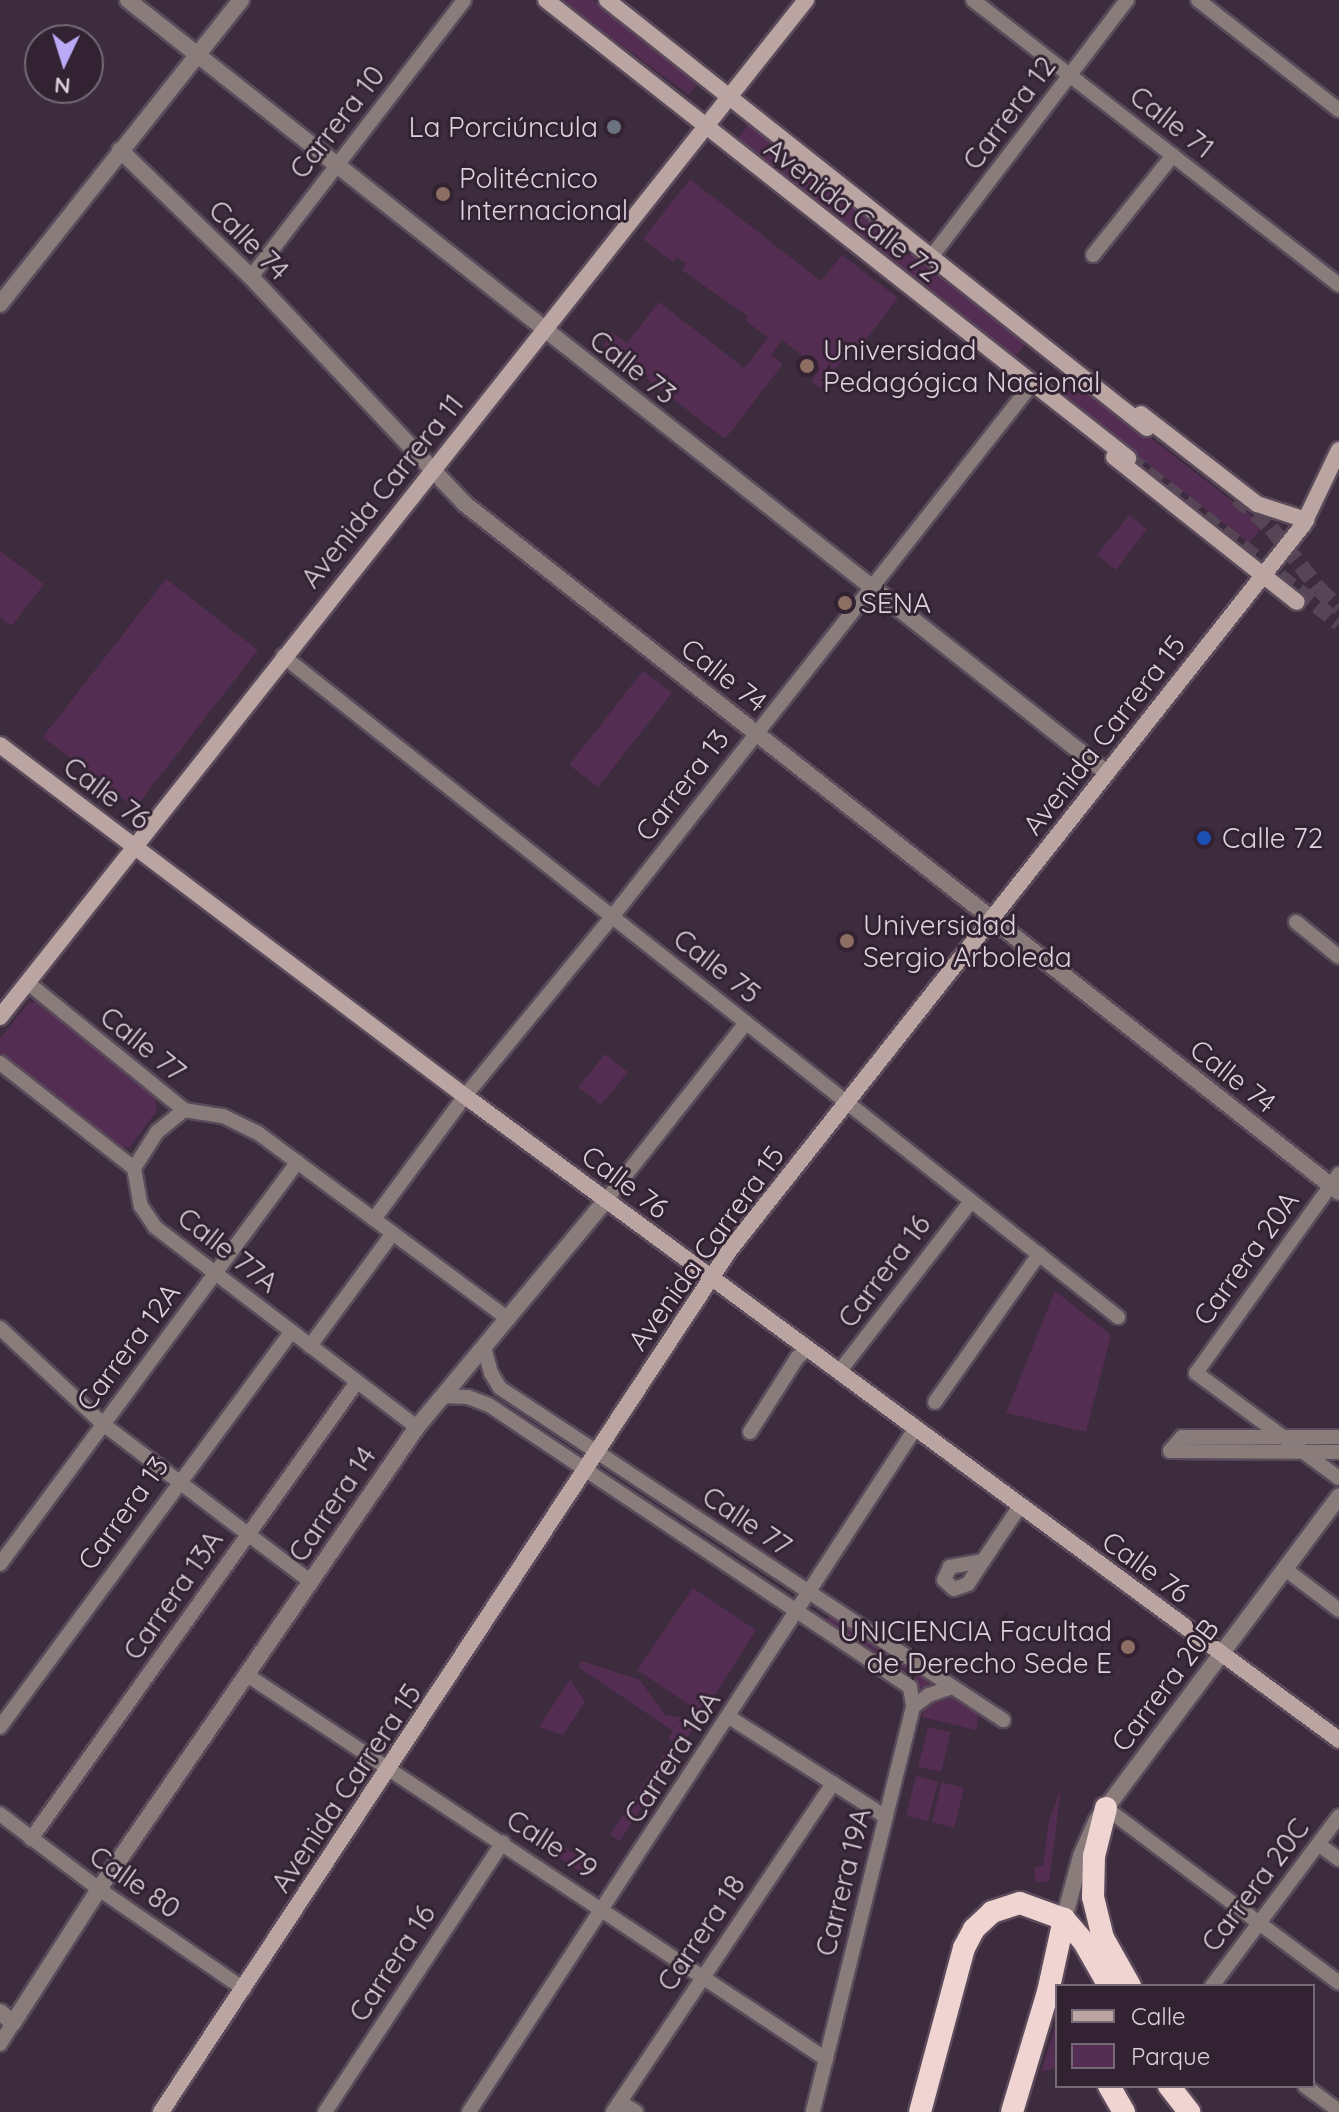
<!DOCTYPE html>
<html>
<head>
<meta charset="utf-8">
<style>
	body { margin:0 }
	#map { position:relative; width:1339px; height:2112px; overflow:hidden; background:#3d2c3d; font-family:Quicksand,sans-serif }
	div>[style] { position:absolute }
	.green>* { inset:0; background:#542d53 }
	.secondary-tunnel>* { height:16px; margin-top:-8px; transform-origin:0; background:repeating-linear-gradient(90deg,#554555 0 16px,transparent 0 24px) }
	.roads { filter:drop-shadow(2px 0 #5a4a5a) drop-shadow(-2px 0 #5a4a5a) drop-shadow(0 2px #5a4a5a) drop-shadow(0 -2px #5a4a5a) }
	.minor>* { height:14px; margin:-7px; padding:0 7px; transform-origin:7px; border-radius:7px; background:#897c7b }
	.tertiary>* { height:16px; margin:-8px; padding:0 8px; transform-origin:8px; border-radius:8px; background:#897c7b }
	.secondary>* { height:16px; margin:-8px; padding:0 8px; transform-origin:8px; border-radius:8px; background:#baa5a3 }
	.trunk>* { height:22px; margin:-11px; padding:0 11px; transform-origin:11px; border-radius:11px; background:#efd4d1 }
	.dots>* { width:22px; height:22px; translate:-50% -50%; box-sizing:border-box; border:4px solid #332232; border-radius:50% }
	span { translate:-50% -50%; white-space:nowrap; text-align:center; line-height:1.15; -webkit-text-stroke:6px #332232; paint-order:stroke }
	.street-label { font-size:28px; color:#dcd1dc }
	.poi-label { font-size:28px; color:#dcd1dc }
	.right { translate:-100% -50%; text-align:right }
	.left { translate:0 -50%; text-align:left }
	.legend { position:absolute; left:1055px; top:1984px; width:260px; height:104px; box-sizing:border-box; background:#332232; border:2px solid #776876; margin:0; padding:10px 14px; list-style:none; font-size:24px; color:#dcd1dc }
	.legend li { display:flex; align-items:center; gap:16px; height:40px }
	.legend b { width:40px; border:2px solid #776876 }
	.north { position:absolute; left:24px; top:24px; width:80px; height:80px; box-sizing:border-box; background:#332232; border:2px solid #776876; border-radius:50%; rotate:184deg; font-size:22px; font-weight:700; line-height:32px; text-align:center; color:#dcd1dc }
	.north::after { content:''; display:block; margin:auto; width:28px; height:36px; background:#bbaaf6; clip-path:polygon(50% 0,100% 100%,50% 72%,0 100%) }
</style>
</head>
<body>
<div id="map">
	<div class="green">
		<div style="clip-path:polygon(561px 0,593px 0,698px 82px,689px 95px)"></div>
		<div style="clip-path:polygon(748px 125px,1028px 340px,1016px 356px,736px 141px)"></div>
		<div style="clip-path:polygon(690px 179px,821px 281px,842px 255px,898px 298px,857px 351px,852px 347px,820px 388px,811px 381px,820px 369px,782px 340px,771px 355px,783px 364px,725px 439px,603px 345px,613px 333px,627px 343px,659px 302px,744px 368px,768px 338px,745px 320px,747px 316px,682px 270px,686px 264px,677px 257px,673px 262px,643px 239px)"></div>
		<div style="clip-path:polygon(1077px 381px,1253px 517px,1262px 527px,1249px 543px,1064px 398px)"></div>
		<div style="clip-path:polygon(1129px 515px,1147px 529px,1116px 570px,1097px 555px)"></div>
		<div style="clip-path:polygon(0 551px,44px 584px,12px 626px,0 617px)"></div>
		<div style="clip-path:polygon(166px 579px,258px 650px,135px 808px,43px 737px)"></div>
		<div style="clip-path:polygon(643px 671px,672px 693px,598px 787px,569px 765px)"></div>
		<div style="clip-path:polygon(38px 1001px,156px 1099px,156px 1112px,130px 1147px,120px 1148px,0 1057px,0 1039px,29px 1002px)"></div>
		<div style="clip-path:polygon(605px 1054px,628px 1072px,601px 1105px,578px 1087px)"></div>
		<div style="clip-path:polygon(1055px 1291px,1111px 1335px,1086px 1432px,1006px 1413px)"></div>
		<div style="clip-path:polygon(693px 1588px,756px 1630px,703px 1714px,637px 1670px)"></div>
		<div style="clip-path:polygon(830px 1614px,940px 1684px,918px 1694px,912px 1675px,826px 1620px)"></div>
		<div style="clip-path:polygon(582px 1661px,640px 1680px,665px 1715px,699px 1720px,683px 1744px,668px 1740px,673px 1731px,578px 1667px)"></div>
		<div style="clip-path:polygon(570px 1679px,585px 1702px,563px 1735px,539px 1727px)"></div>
		<div style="clip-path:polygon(954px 1697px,980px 1711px,976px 1730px,922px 1717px,926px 1706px)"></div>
		<div style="clip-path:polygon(928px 1727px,951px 1732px,941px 1772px,918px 1767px)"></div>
		<div style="clip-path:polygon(666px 1751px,675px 1757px,620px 1841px,610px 1835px)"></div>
		<div style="clip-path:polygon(916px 1776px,938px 1782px,928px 1821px,906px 1816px)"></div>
		<div style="clip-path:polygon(942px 1782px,964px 1788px,954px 1828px,932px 1822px)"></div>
		<div style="clip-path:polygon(1061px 1789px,1049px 1882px,1035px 1882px,1034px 1867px,1043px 1866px,1049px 1820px)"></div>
		<div style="clip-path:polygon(544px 1834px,598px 1869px,593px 1874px,583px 1874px,542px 1846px)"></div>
		<div style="clip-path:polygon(1057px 2021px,1057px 2067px,1041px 2072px)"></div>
	</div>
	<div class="secondary-tunnel">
		<div style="left:1128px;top:458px;width:268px;rotate:38deg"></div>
		<div style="left:1237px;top:498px;width:45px;rotate:41.4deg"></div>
		<div style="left:1271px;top:528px;width:78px;rotate:51.8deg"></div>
		<div style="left:1319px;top:589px;width:28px;rotate:44deg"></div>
	</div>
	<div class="roads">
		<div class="minor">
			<div style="left:973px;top:0;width:464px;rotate:37.9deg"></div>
			<div style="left:1198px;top:0;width:179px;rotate:38deg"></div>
			<div style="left:1093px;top:255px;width:128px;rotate:-51.3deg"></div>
			<div style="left:932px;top:256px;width:322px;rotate:-52.7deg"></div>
			<div style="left:251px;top:277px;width:349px;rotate:-52.4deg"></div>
			<div style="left:283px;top:656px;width:1065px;rotate:38.37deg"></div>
			<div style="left:1296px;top:922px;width:55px;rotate:39.1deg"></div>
			<div style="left:28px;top:983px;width:201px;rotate:39.1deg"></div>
			<div style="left:184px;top:1110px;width:39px;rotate:9deg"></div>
			<div style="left:223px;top:1116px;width:39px;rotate:26deg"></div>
			<div style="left:258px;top:1133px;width:312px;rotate:36.6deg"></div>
			<div style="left:0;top:1063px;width:170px;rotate:38.1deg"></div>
			<div style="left:134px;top:1168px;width:39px;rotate:80deg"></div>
			<div style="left:141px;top:1206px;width:25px;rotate:56deg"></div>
			<div style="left:155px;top:1227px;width:330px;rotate:37.4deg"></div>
			<div style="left:134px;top:1168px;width:43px;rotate:-57.4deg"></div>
			<div style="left:157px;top:1132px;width:35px;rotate:-39deg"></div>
			<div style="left:1339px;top:1174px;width:245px;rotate:125.7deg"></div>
			<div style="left:1196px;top:1373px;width:177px;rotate:36.3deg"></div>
			<div style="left:606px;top:1200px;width:226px;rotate:-51.7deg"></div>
			<div style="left:374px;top:1219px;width:153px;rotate:-53.5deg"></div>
			<div style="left:465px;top:1096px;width:232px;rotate:-50.6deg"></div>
			<div style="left:612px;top:917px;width:679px;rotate:-51.76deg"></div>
			<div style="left:0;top:1328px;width:141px;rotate:43deg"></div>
			<div style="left:103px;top:1424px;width:261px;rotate:37.2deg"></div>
			<div style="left:310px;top:1346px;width:140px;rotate:-53.7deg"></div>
			<div style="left:484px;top:1347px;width:27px;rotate:75deg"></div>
			<div style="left:491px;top:1373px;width:17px;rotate:59deg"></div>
			<div style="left:500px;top:1388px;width:603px;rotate:33.43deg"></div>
			<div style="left:839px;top:1372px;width:216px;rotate:-52.3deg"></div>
			<div style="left:442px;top:1396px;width:26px;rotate:2deg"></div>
			<div style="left:468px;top:1397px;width:22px;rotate:21deg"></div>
			<div style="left:489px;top:1405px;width:507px;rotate:33.82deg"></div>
			<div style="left:910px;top:1687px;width:20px;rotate:81deg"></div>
			<div style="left:913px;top:1707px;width:417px;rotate:103.9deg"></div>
			<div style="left:935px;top:1402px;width:181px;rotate:-54.9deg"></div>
			<div style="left:750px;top:1432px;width:88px;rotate:-57.6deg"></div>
			<div style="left:797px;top:1358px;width:13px;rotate:-42deg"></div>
			<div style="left:1339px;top:1437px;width:157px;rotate:180deg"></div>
			<div style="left:1182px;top:1437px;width:18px;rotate:131deg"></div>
			<div style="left:1170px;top:1451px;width:169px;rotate:0.3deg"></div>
			<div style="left:983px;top:1561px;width:34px;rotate:170deg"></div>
			<div style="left:950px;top:1567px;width:14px;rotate:115deg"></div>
			<div style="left:944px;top:1580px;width:13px;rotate:42deg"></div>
			<div style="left:954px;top:1589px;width:15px;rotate:-20deg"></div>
			<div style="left:968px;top:1584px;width:27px;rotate:-57deg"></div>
			<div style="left:983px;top:1561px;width:66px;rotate:-56.1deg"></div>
			<div style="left:0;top:1564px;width:500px;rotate:-53.5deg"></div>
			<div style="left:1285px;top:1569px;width:68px;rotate:37.2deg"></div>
			<div style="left:247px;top:1675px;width:695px;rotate:33.55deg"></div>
			<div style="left:913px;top:1707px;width:20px;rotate:-37deg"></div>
			<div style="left:929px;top:1695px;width:24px;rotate:-19deg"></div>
			<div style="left:729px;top:1717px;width:186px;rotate:32.5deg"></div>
			<div style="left:0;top:1727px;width:491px;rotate:-53.6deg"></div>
			<div style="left:1106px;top:1808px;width:291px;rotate:36.9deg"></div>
			<div style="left:0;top:1814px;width:121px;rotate:37.2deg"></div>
			<div style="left:96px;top:1887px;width:180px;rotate:34.6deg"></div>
			<div style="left:31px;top:1839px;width:561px;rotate:-54.5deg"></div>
			<div style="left:1318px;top:1844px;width:26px;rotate:36deg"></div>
			<div style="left:1212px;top:1986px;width:212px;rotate:-53.2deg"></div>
			<div style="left:0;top:2044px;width:25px;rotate:-58deg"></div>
			<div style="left:1305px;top:2086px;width:42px;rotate:36.3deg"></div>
			<div style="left:620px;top:2102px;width:19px;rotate:32deg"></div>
			<div style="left:325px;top:2112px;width:323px;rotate:-56.6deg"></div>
			<div style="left:469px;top:2112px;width:816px;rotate:-56.86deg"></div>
			<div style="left:613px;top:2112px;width:396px;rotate:-56.2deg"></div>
		</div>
		<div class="tertiary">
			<div style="left:128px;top:0;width:1247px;rotate:38.29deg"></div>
			<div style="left:120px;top:150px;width:182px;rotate:44.1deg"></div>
			<div style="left:251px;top:277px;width:312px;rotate:46.7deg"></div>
			<div style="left:465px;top:504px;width:1112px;rotate:38.21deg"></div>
			<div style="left:0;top:304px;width:388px;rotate:-51.6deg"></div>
			<div style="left:1064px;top:1919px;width:65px;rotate:-74.9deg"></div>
			<div style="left:1081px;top:1856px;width:39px;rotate:-66deg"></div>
			<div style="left:1097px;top:1820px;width:404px;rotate:-53.2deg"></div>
			<div style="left:0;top:2012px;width:17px;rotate:40deg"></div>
			<div style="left:13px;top:2023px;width:159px;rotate:-57.3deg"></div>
			<div style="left:99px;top:1889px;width:561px;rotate:-55.46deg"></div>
			<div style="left:417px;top:1427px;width:295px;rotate:-50.2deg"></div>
		</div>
		<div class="secondary">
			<div style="left:546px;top:0;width:741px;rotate:38.2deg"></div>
			<div style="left:607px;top:0;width:689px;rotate:38.4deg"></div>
			<div style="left:1141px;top:414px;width:147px;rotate:37.8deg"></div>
			<div style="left:1257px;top:504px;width:52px;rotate:18.1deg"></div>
			<div style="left:1114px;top:457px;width:233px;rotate:38.4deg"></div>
			<div style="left:0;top:745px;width:583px;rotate:37.05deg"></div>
			<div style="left:465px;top:1096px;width:1086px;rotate:36.38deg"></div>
			<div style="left:0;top:1017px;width:1298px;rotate:-51.6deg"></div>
			<div style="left:161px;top:2112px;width:1031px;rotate:-56.59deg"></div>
			<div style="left:729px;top:1251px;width:926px;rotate:-51.67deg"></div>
			<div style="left:1303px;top:525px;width:83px;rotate:-64.4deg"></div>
		</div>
		<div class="trunk">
			<div style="left:1106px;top:1808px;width:49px;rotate:104deg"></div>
			<div style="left:1094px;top:1856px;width:41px;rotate:91.4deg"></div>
			<div style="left:1093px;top:1897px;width:42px;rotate:76.3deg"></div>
			<div style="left:1103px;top:1938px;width:55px;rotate:60.6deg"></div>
			<div style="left:1109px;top:2086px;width:30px;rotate:60deg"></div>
			<div style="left:1169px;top:2086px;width:33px;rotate:52deg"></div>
			<div style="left:920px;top:2112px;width:170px;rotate:-75deg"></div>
			<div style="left:964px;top:1948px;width:21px;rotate:-62deg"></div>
			<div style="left:974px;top:1929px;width:25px;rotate:-43deg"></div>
			<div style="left:992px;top:1912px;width:29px;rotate:-18deg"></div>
			<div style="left:1020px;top:1903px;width:47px;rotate:20deg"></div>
			<div style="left:1064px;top:1919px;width:30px;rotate:49deg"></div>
			<div style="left:1084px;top:1942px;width:51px;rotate:60.4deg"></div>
			<div style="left:1012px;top:2112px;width:125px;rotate:-73.3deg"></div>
			<div style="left:1048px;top:1992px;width:75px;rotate:-77.6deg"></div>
		</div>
	</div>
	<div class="dots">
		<div style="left:614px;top:127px;background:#6b7280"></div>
		<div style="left:443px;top:194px;background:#8d6e63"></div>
		<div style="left:807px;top:366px;background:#8d6e63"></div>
		<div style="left:845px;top:603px;background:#8d6e63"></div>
		<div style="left:1204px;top:838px;background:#1a4fb4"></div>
		<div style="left:847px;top:941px;background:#8d6e63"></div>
		<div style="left:1128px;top:1647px;background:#8d6e63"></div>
	</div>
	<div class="street-label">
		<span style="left:1009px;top:113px;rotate:-53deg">Carrera 12</span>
		<span style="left:337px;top:122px;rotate:-52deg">Carrera 10</span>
		<span style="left:1172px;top:122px;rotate:38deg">Calle 71</span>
		<span style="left:852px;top:210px;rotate:38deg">Avenida Calle 72</span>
		<span style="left:249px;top:240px;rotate:45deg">Calle 74</span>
		<span style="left:633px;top:367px;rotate:38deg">Calle 73</span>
		<span style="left:382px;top:491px;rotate:-51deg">Avenida Carrera 11</span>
		<span style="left:724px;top:675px;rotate:38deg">Calle 74</span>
		<span style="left:1104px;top:735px;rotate:-52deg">Avenida Carrera 15</span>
		<span style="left:682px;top:785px;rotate:-52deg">Carrera 13</span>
		<span style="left:107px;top:793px;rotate:37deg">Calle 76</span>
		<span style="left:717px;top:966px;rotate:38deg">Calle 75</span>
		<span style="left:143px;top:1044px;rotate:39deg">Calle 77</span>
		<span style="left:1233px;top:1076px;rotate:38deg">Calle 74</span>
		<span style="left:625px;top:1182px;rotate:37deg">Calle 76</span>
		<span style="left:706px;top:1248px;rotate:-54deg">Avenida Carrera 15</span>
		<span style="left:228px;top:1250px;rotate:38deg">Calle 77A</span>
		<span style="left:1246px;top:1258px;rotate:-54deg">Carrera 20A</span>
		<span style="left:884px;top:1271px;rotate:-53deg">Carrera 16</span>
		<span style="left:128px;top:1347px;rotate:-53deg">Carrera 12A</span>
		<span style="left:332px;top:1504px;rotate:-56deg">Carrera 14</span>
		<span style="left:123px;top:1513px;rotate:-54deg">Carrera 13</span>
		<span style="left:747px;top:1521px;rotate:34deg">Calle 77</span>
		<span style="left:1146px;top:1567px;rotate:36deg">Calle 76</span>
		<span style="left:173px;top:1595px;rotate:-55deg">Carrera 13A</span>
		<span style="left:1165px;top:1685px;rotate:-53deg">Carrera 20B</span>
		<span style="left:672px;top:1757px;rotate:-57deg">Carrera 16A</span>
		<span style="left:346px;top:1788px;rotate:-56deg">Avenida Carrera 15</span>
		<span style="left:552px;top:1844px;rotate:33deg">Calle 79</span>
		<span style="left:135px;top:1882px;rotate:35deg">Calle 80</span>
		<span style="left:843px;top:1882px;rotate:-76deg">Carrera 19A</span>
		<span style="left:1255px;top:1885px;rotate:-53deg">Carrera 20C</span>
		<span style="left:701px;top:1933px;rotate:-56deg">Carrera 18</span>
		<span style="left:392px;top:1963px;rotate:-57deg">Carrera 16</span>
	</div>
	<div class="poi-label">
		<span class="right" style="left:598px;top:127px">La Porciúncula</span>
		<span class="left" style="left:459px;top:194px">Politécnico<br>Internacional</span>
		<span class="left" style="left:823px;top:366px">Universidad<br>Pedagógica Nacional</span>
		<span class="left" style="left:861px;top:603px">SENA</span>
		<span class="left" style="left:1222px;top:838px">Calle 72</span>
		<span class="left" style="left:863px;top:941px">Universidad<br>Sergio Arboleda</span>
		<span class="right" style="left:1112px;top:1647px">UNICIENCIA Facultad<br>de Derecho Sede E</span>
	</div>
	<ul class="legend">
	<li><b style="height:10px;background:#baa5a3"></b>Calle</li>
	<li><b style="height:22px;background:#542d53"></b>Parque</li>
	</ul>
	<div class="north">N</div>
</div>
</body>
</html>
